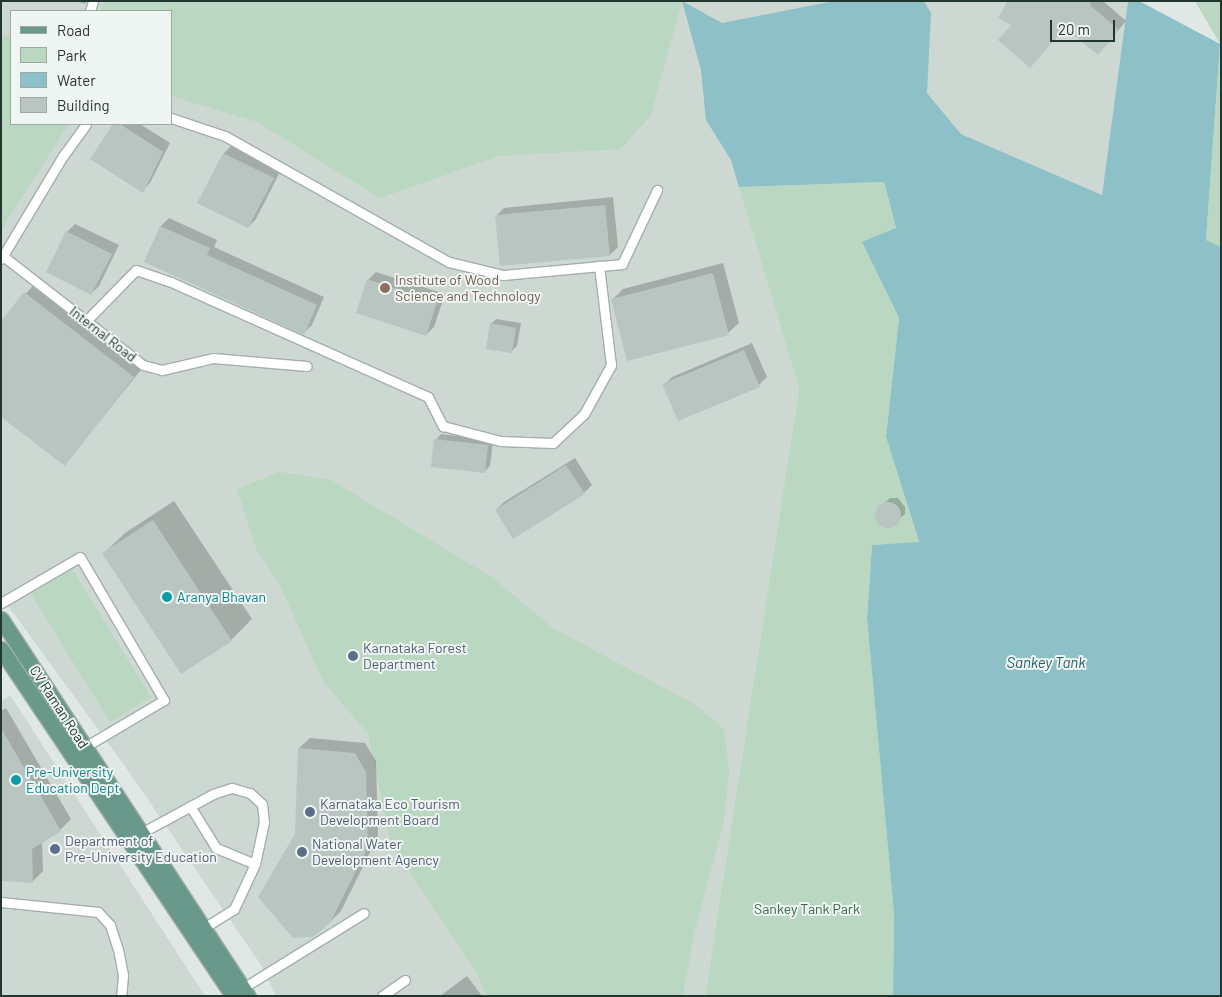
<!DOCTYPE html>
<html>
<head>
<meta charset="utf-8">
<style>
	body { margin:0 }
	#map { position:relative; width:1222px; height:997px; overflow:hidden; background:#dfe8e4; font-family:Barlow,sans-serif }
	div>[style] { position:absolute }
	.built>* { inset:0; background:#cdd8d3 }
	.green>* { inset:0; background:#bad7c1 }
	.water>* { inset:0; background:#8dc0c7 }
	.shadow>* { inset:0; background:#0003 }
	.building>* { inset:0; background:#b8c5c0 }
	.round { border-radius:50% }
	.roads { filter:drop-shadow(1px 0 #a3afaa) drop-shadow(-1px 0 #a3afaa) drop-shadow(0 1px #a3afaa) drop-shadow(0 -1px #a3afaa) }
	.lane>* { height:9px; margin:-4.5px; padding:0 4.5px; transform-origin:4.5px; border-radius:4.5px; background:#fff }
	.primary>* { height:15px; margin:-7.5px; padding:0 7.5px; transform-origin:7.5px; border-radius:7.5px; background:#69998b }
	.dots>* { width:14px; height:14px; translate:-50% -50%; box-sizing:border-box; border:2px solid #eff5f2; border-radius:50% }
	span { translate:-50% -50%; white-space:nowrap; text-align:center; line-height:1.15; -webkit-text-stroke:4px #eff5f2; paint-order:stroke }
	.education-label { font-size:14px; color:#785e54 }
	.left { translate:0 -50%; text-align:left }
	.street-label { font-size:14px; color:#223630 }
	.culture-label { font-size:14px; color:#0d838f }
	.service-label { font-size:14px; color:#4e5e75 }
	.park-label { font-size:14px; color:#326845 }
	.water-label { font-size:15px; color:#24616a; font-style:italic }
	.frame { position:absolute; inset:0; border:2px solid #223630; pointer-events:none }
	.legend { position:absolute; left:10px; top:10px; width:162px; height:115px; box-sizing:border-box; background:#eff5f2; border:1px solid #9da9a4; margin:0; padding:6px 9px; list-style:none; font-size:15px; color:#223630 }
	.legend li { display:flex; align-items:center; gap:10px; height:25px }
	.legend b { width:25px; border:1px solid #9da9a4 }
	.scale { position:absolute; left:1050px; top:20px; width:65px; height:22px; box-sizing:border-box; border:2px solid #223630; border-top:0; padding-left:6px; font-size:15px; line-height:18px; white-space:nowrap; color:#223630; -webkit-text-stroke:4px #eff5f2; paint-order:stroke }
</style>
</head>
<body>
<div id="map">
	<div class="built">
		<div style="clip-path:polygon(evenodd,1px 1px,1128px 1px,1102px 195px,961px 134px,927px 93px,739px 187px,799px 389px,705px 996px,276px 996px,261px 965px,127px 769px,1px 596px,1px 1px,11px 11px,171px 11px,171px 124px,11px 124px,11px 11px)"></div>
		<div style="clip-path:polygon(10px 695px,205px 996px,1px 996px,1px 702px)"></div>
	</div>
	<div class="green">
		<div style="clip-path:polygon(104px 1px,682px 1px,651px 115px,621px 149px,499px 156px,380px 198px,257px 122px,171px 96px,171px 11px,101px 11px)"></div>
		<div style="clip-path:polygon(1195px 1px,1221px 1px,1221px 247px,1206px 240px,1220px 44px)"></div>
		<div style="clip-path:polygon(11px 33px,11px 124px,69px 124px,1px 230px,1px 39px)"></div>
		<div style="clip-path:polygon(884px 182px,896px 229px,862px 242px,899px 318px,886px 437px,919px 543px,872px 545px,867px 618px,894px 914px,893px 996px,705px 996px,799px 389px,739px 187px)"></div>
		<div style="clip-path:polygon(280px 472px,331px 480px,493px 578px,553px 628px,696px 705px,724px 729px,729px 770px,724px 822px,694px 933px,683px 996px,486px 996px,478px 975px,391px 844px,368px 734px,323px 681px,279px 583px,257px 551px,237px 489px)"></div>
		<div style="clip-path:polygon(72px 569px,151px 697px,110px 722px,31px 594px)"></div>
	</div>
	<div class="water">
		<div style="clip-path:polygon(682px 1px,722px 23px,834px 1px,924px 1px,931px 13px,927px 93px,961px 134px,1102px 195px,1128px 1px,1139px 1px,1220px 44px,1206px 240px,1221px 247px,1221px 996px,893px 996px,894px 914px,867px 618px,872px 545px,919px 542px,886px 437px,899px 318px,862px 242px,896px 228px,884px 182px,739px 187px,731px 160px,706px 120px,701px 70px)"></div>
	</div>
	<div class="shadow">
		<div style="clip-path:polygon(77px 1px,87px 1px,85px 4px)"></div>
		<div style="clip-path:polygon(1009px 1px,1103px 1px,1126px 21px,1106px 45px,1075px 33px,1013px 24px)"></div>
		<div style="clip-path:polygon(115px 124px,140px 124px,170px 143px,150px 183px,142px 191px,92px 159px)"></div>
		<div style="clip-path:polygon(232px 145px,281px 170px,256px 219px,248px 227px,224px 153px)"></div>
		<div style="clip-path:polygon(613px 197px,618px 247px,610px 255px,496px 216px,504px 208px)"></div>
		<div style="clip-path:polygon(169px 218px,217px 240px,214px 247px,324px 297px,312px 325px,304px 333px,146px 261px,161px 226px)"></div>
		<div style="clip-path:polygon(75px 224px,119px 245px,99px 286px,91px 294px,47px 272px,67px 232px)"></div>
		<div style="clip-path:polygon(723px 263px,739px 323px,728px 333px,612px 300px,623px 289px)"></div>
		<div style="clip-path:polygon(376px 272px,445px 294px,434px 327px,426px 335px,368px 280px)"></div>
		<div style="clip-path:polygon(36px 282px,144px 366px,65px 464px,1px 323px)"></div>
		<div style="clip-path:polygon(496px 319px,521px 323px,517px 346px,511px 352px,491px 324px)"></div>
		<div style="clip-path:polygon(752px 343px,767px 377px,759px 385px,664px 385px,672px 377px)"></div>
		<div style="clip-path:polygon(441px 434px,493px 440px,490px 466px,484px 472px,436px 440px)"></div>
		<div style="clip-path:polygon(575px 458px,592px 485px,584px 493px,496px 510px,504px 502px)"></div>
		<div style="clip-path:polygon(890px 498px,898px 498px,905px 507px,905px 514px,890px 527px,879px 524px,876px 517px,878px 509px)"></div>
		<div style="clip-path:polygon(174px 501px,252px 619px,231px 640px,182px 672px,104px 553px,125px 533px)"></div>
		<div style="clip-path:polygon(6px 708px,71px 819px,60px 830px,42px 841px,43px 871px,32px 882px,1px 879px,1px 711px)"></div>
		<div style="clip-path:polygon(310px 738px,365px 743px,376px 761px,378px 836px,341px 911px,330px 922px,299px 748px)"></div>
		<div style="clip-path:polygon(467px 976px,482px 996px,440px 996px)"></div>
	</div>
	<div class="building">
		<div style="clip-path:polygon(1090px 1px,1091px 6px,1119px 30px,1098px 55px,1074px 35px,1058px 36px,1030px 68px,998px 40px,1011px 25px,998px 18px,1007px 2px)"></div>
		<div style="clip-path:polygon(113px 124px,120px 124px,163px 152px,143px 193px,90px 159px)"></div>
		<div style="clip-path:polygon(223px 153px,274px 178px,248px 228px,197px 203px)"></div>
		<div style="clip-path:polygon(605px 205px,610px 256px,500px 266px,495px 215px)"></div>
		<div style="clip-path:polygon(160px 226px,210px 248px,207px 255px,317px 305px,304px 335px,144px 262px)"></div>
		<div style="clip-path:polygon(66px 231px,112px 254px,91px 295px,46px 272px)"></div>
		<div style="clip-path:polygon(713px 273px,729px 335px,627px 361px,611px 299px)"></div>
		<div style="clip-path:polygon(367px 279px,437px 302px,426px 336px,356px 313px)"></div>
		<div style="clip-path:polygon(24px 292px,134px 377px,65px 466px,1px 417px,1px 321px)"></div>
		<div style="clip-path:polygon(490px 323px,516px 328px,512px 353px,486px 349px)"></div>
		<div style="clip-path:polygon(744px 350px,760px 387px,678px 421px,662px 384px)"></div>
		<div style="clip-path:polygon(434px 439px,488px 445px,485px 473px,431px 467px)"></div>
		<div style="clip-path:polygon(566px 465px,585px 494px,513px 539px,495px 510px)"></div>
		<div class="round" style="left:875px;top:502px;width:26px;height:26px"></div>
		<div style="clip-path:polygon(153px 520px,232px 641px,181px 674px,102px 553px)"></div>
		<div style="clip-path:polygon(1px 728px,61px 831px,32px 849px,33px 883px,1px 881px)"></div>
		<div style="clip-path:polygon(298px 748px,355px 753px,366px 772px,368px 847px,330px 923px,313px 937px,293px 938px,258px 897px,295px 834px)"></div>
	</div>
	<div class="roads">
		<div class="lane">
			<div style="left:90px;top:11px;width:10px;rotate:-73deg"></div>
			<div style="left:171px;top:118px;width:57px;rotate:18.4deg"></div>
			<div style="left:225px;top:136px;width:257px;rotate:29.4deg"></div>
			<div style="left:449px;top:262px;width:56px;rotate:13.5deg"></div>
			<div style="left:503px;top:275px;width:120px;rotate:-5.3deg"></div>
			<div style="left:622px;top:264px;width:82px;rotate:-64.7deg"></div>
			<div style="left:3px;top:256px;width:177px;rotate:37.9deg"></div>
			<div style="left:143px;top:365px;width:20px;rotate:15deg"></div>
			<div style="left:162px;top:370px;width:52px;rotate:-13.2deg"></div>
			<div style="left:213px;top:358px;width:94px;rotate:4.9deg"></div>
			<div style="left:1px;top:259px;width:120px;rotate:-59deg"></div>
			<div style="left:63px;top:156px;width:39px;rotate:-54deg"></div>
			<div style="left:86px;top:321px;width:71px;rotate:-45.6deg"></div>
			<div style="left:136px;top:270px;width:37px;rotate:19deg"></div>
			<div style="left:171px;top:282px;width:282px;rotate:24.1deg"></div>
			<div style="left:428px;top:397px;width:33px;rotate:63deg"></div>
			<div style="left:443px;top:426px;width:59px;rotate:14.7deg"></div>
			<div style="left:500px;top:441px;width:53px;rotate:2.2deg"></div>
			<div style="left:553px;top:443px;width:42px;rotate:-43.1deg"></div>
			<div style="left:584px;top:414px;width:56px;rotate:-61.1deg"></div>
			<div style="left:611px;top:365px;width:100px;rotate:-96.9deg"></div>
			<div style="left:1px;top:603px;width:91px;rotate:-30.2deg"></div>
			<div style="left:80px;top:557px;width:166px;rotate:59.6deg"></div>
			<div style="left:164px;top:700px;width:92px;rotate:149.3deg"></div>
			<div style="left:190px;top:806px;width:49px;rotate:58.2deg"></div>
			<div style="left:216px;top:848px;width:42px;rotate:22.3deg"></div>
			<div style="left:141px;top:833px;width:82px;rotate:-28.4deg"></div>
			<div style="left:213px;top:794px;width:20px;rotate:-18deg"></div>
			<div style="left:232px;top:788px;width:19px;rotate:16deg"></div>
			<div style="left:250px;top:793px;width:16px;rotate:43deg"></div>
			<div style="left:262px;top:804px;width:18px;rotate:84deg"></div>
			<div style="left:264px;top:822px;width:43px;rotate:102.1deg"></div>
			<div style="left:255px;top:864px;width:50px;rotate:115deg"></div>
			<div style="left:234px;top:909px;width:36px;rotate:148deg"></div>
			<div style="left:1px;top:902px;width:98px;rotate:5.9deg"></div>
			<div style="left:98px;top:912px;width:18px;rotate:47deg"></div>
			<div style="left:110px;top:925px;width:25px;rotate:72deg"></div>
			<div style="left:118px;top:949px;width:26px;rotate:79deg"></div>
			<div style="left:123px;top:975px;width:21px;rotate:95deg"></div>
			<div style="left:243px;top:988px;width:142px;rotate:-31.8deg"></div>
			<div style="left:382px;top:996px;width:28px;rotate:-35deg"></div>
		</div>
		<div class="primary">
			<div style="left:1px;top:619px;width:451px;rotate:56.8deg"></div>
			<div style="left:1px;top:649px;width:417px;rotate:56.2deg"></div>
		</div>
	</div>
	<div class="dots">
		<div style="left:385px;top:288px;background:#8d6e63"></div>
		<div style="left:167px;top:597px;background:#0f9aa8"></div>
		<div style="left:353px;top:656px;background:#5c6f8a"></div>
		<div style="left:16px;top:780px;background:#0f9aa8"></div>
		<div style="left:310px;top:812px;background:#5c6f8a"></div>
		<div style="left:55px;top:849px;background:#5c6f8a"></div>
		<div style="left:302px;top:852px;background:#5c6f8a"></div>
	</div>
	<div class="education-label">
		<span class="left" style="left:395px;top:288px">Institute of Wood<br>Science and Technology</span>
	</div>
	<div class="street-label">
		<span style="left:103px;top:334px;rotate:38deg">Internal Road</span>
		<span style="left:59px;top:707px;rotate:57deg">CV Raman Road</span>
	</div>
	<div class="culture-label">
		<span class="left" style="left:177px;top:597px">Aranya Bhavan</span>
		<span class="left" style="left:26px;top:780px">Pre-University<br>Education Dept</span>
	</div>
	<div class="service-label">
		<span class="left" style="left:363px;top:656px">Karnataka Forest<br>Department</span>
		<span class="left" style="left:320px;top:812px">Karnataka Eco Tourism<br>Development Board</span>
		<span class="left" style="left:65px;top:849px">Department of<br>Pre-University Education</span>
		<span class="left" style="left:312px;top:852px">National Water<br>Development Agency</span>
	</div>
	<div class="park-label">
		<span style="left:807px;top:909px">Sankey Tank Park</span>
	</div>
	<div class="water-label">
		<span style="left:1046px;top:663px">Sankey Tank</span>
	</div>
	<div class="frame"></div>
	<ul class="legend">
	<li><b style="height:6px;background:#69998b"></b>Road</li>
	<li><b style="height:14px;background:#bad7c1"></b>Park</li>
	<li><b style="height:14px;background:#8dc0c7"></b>Water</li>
	<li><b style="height:14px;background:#b8c5c0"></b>Building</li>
	</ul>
	<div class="scale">20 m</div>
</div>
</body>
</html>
